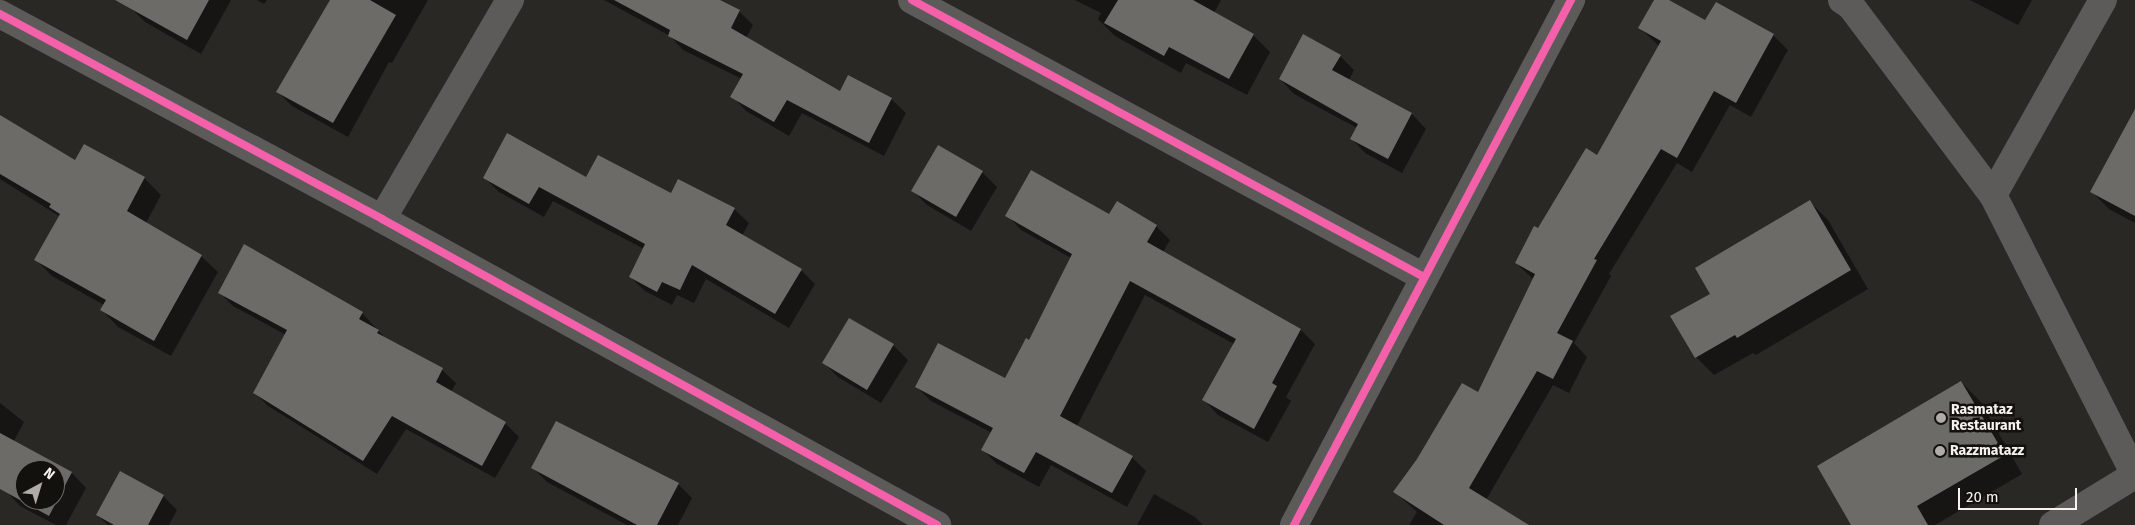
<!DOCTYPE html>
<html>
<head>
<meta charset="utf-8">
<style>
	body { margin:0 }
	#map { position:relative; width:2135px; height:525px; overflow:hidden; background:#2a2825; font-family:"Fira Sans",sans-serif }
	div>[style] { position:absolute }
	.shadow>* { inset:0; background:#0007 }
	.building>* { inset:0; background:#6d6b68 }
	.minor>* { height:28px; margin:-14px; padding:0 14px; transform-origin:14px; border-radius:14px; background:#5d5b59 }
	.tertiary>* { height:28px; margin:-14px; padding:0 14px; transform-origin:14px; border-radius:14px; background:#5d5b59 }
	.cycleway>* { height:8px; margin:-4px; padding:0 4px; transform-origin:4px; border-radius:4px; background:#f560ab }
	.dots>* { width:14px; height:14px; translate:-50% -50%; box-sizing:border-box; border:2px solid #13110e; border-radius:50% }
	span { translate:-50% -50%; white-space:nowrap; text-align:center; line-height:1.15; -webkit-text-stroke:5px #13110e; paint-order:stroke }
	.poi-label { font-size:14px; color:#f6f3ee; font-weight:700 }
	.left { translate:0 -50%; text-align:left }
	.north { position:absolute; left:15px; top:460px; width:50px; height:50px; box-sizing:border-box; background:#13110e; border:1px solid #6e6b68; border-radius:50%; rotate:39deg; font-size:14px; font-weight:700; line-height:20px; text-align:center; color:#f6f3ee }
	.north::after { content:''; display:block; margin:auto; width:18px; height:22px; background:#afaca8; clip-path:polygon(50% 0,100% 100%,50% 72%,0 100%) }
	.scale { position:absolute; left:1958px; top:488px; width:119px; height:22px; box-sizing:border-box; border:2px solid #f6f3ee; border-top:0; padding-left:6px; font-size:15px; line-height:18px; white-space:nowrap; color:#f6f3ee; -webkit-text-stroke:4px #13110e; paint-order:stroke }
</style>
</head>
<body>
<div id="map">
	<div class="shadow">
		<div style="clip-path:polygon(135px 0,231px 0,201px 54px,145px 22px,131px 8px)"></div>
		<div style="clip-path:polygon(257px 0,267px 0,264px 4px)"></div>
		<div style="clip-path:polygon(334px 0,428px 0,392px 63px,389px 62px,348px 137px,292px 106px,278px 92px)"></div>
		<div style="clip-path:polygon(604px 0,719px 0,739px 11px,753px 25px,746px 38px,840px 93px,891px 99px,906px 113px,884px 156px,802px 113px,789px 136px,746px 111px,732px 96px,742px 79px,683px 50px,670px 36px)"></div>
		<div style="clip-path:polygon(1075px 0,1221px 0,1214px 13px,1253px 35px,1270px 52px,1247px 95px,1186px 63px,1181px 73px,1115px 36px,1098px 19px,1101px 13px)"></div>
		<div style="clip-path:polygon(1656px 0,1666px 0,1706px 22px,1773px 35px,1788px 50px,1751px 117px,1730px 105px,1692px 172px,1677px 163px,1609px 274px,1611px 276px,1574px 343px,1587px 357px,1569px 393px,1553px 385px,1486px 500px,1518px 525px,1409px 525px,1417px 512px,1395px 492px,1478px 394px,1534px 280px,1516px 263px,1597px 157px,1659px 46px,1640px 28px)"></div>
		<div style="clip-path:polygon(1970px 0,2032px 0,2018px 25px)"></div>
		<div style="clip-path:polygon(1340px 56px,1354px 70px,1349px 80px,1412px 114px,1426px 129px,1402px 173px,1365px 153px,1351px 138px,1357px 128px,1294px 94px,1280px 79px)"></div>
		<div style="clip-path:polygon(0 138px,76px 161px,84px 145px,144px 178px,161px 195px,146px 223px,201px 256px,218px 272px,171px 356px,118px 327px,102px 310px,104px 305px,52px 276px,36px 260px,59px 216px,0 179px)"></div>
		<div style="clip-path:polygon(939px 147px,982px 172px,997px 187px,971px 231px,927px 205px,913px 191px)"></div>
		<div style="clip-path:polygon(2135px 147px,2135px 223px,2109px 209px,2092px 192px)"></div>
		<div style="clip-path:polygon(485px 178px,587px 179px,734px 209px,749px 223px,742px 236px,801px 270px,815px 284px,789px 328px,706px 279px,694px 303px,677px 295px,672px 305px,645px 291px,630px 277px,644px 249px,553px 201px,544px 217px,499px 192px)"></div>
		<div style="clip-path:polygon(1810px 202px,1828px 220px,1868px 289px,1756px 355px,1753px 353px,1714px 375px,1696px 357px,1712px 294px)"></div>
		<div style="clip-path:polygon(1007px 215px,1109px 216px,1156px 226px,1170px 240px,1163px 252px,1301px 330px,1315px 344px,1286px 397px,1291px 401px,1268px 442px,1218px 415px,1204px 400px,1234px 344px,1145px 295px,1077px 426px,1132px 457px,1146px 471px,1127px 507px,1051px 465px,1039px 487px,997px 464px,983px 450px,992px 433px,931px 401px,917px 387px,1006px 380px,1030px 341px,1071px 258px,1021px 230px)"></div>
		<div style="clip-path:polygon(220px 293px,362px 313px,386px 339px,442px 370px,456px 383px,451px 392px,505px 423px,519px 437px,495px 478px,406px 429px,377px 474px,268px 406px,254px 392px,286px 335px,233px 306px)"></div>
		<div style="clip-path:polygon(850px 319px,893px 345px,908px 360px,881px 403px,838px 377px,824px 363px)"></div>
		<div style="clip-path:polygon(1961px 382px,1980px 401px,2022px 474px,1935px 525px,1853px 525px)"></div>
		<div style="clip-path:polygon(0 403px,24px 422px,1px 465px,0 464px)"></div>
		<div style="clip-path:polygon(evenodd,28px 450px,72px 473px,86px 488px,66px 525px,56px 525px,20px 506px,6px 491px,28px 450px,25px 470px,55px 470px,55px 500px,25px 500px,25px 470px)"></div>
		<div style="clip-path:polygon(532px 467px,678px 484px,692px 498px,678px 525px,627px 525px,547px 482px)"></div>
		<div style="clip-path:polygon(1154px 494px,1195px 517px,1203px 525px,1137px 525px)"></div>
		<div style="clip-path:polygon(163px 496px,177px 510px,169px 525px,108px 525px,97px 515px)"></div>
	</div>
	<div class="building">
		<div style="clip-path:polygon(115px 0,209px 0,187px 40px)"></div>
		<div style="clip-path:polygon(330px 0,370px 0,396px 15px,333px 123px,276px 92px)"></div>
		<div style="clip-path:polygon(614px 0,720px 0,740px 10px,731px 28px,840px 91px,848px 75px,892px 98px,869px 143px,787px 100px,774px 122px,730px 97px,743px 74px,668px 36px,670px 30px)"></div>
		<div style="clip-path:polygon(1118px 0,1193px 0,1254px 34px,1229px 79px,1169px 47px,1164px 56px,1104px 23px)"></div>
		<div style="clip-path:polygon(1654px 0,1669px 0,1705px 20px,1716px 2px,1774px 34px,1736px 103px,1714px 91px,1677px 158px,1661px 149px,1594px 259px,1597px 260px,1557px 333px,1573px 341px,1553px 379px,1537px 371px,1469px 488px,1529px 525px,1444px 525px,1393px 492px,1417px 459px,1462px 383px,1478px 392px,1535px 274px,1515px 263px,1534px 226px,1538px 228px,1586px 148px,1597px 155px,1661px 41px,1638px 28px)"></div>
		<div style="clip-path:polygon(1303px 34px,1341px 55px,1332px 70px,1412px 113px,1388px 159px,1350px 139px,1358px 124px,1279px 79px)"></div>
		<div style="clip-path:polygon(2135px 109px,2135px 216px,2090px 192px)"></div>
		<div style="clip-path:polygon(0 115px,75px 160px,84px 144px,145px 177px,127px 211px,202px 255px,154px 341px,100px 310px,106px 300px,34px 260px,60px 214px,49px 207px,51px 204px,0 174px)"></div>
		<div style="clip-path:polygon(507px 133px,586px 177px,598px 155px,671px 193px,678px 179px,735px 208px,726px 225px,802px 269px,775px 314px,692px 265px,680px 290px,662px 282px,657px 292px,629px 277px,645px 244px,539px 187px,529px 204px,483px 178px)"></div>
		<div style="clip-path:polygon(938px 145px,983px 171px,956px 217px,911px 191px)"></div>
		<div style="clip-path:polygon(1031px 170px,1109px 214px,1117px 201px,1157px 225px,1147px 242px,1301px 329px,1272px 383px,1277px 386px,1254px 429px,1202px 400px,1236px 339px,1130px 281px,1060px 416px,1133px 456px,1112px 493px,1036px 452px,1024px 473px,981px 450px,993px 428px,915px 387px,938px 343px,1005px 378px,1026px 338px,1029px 340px,1072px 254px,1005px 216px)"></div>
		<div style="clip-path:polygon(1810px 200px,1851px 270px,1737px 338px,1735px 335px,1695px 358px,1670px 316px,1710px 294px,1695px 268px)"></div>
		<div style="clip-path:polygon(244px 244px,363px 312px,359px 319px,379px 330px,377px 333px,443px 368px,436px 382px,506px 422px,482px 466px,392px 416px,363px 461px,253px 393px,287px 330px,218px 293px)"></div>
		<div style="clip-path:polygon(849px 318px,894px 344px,867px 390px,822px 363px)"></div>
		<div style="clip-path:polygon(1961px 381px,2005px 455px,1917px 506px,1928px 525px,1851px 525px,1817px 466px)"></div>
		<div style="clip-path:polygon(556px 421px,679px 483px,657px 525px,637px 525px,531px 468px)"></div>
		<div style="clip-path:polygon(evenodd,0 433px,72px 472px,49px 516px,0 489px,0 433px,25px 470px,55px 470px,55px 500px,25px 500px,25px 470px)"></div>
		<div style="clip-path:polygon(120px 471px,164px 495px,148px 525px,114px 525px,96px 515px)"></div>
	</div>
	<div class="minor">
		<div style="left:912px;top:0;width:582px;rotate:28.41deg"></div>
		<div style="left:1842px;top:0;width:11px;rotate:34deg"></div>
		<div style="left:1851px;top:6px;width:236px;rotate:53.1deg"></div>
		<div style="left:1993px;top:195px;width:314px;rotate:63.1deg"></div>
		<div style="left:0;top:14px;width:434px;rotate:28.2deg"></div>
		<div style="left:382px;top:219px;width:634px;rotate:28.87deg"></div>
		<div style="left:1993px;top:195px;width:224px;rotate:-60.6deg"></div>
		<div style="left:382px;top:219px;width:254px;rotate:-59.7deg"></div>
		<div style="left:1294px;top:525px;width:594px;rotate:-62.18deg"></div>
	</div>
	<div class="tertiary">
		<div style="left:2053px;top:525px;width:96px;rotate:-31.4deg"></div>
	</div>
	<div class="cycleway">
		<div style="left:912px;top:0;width:582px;rotate:28.41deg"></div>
		<div style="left:0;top:14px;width:434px;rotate:28.2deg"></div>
		<div style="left:382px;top:219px;width:634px;rotate:28.87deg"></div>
		<div style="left:1294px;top:525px;width:594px;rotate:-62.18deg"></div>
	</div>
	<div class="dots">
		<div style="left:1941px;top:418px;background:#afaca8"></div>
		<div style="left:1940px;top:451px;background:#afaca8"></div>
	</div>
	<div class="poi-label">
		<span class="left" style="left:1951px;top:418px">Rasmataz<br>Restaurant</span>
		<span class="left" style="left:1950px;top:451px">Razzmatazz</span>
	</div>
	<div class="north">N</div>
	<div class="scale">20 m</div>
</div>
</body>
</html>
